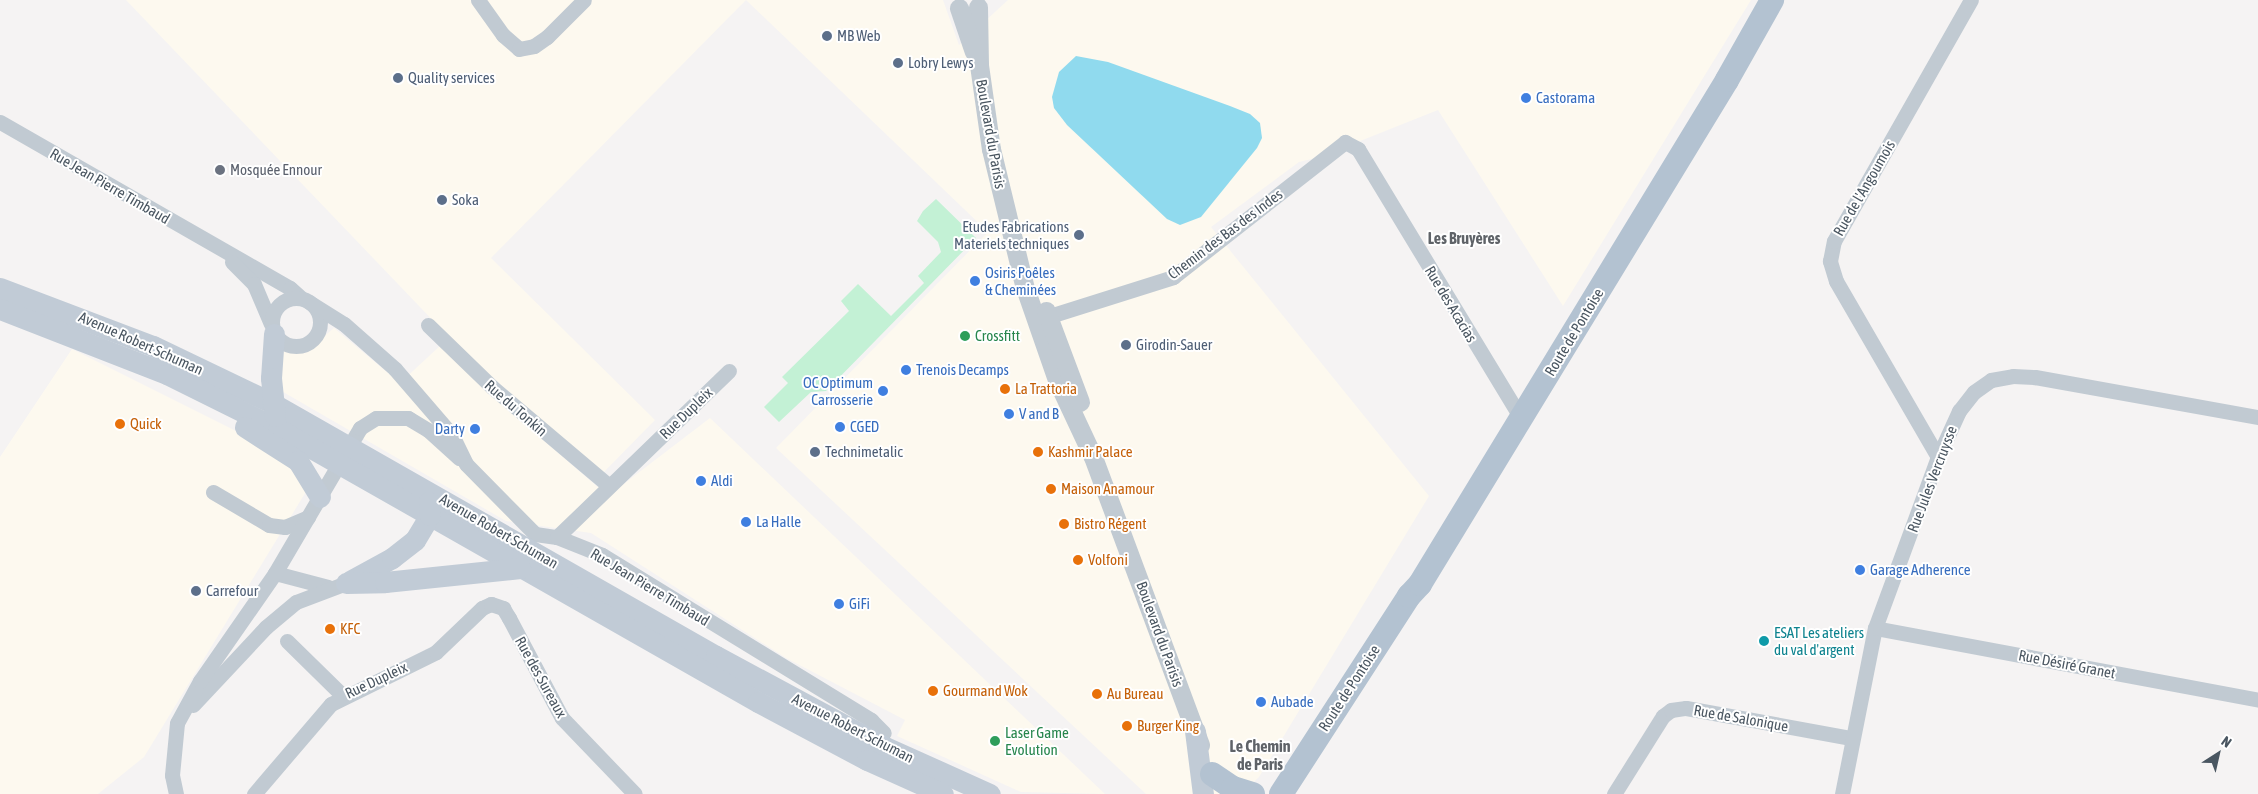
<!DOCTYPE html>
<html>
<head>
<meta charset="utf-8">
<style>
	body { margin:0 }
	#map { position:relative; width:2258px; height:794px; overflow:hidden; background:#f5f3f3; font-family:"Asap Condensed",sans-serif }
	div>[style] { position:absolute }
	.commercial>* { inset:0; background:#fdf9ef }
	.green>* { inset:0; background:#c3f1d5 }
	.water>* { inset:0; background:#90daee }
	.minor>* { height:15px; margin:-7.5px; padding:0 7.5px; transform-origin:7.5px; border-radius:7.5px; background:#c1cad2 }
	.minor>.ring { margin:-7.5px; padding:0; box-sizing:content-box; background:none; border:15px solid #c1cad2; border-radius:50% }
	.tertiary>* { height:19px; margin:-9.5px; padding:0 9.5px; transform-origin:9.5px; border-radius:9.5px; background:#c1cad2 }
	.secondary>* { height:21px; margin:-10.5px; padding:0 10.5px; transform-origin:10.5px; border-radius:10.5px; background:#c1cbd6 }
	.primary>* { height:24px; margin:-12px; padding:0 12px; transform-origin:12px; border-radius:12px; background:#b3c2d1 }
	.dots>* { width:14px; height:14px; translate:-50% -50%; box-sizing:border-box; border:2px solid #fff; border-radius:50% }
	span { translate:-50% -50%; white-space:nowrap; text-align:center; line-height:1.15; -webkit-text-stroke:4px #fff; paint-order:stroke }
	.service-label { font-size:15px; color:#4e5e75 }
	.left { translate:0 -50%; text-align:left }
	.right { translate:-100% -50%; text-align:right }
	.shop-label { font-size:15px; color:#366cbe }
	.street-label { font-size:15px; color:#4a5661 }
	.worship-label { font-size:15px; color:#5b616d }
	.leisure-label { font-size:15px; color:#27864d }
	.food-label { font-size:15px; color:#c56008 }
	.culture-label { font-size:15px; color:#0d838f }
	.neighbourhood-label { font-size:16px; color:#5f6368; font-weight:700 }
	.north { position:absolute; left:2193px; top:729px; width:50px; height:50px; -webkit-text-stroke:4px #fff; paint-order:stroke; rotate:35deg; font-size:14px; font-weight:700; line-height:20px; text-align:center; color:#4a5661 }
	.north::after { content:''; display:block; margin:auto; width:18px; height:22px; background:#4a5661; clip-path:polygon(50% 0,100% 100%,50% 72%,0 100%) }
</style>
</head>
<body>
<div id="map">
	<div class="commercial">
		<div style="clip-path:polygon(126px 0,746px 0,491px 258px,655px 420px,601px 475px,465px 354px)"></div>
		<div style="clip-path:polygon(746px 0,943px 0,959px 45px,1008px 0,1751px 0,1563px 306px,1438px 110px,1320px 157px,1299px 162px,1211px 227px,1429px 496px,1259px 777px,1241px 794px,1146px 794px,776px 448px,988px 232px)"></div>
		<div style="clip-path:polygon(334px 328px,400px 383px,442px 344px,481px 386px,608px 496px,710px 418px,1105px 794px,1021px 792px,897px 736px,905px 720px,786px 658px,591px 533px,506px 521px,278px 389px,279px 352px,308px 350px)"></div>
		<div style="clip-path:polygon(72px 349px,318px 472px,144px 757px,98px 794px,0 794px,0 457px)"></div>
	</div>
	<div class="green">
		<div style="clip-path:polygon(936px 199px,976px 238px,826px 391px,811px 392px,779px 422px,764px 407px,788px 383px,782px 377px,849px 311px,841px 301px,858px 284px,891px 316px,924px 283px,918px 276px,941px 252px,938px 242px,917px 221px,923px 211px)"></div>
	</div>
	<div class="water">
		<div style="clip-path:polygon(1076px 56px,1108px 62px,1230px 106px,1250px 114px,1260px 123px,1262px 138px,1257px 148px,1201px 217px,1180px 225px,1167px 219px,1067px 125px,1054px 108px,1052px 97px,1059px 72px)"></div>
	</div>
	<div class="minor">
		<div style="left:478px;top:0;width:43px;rotate:54.5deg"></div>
		<div style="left:503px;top:35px;width:21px;rotate:41deg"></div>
		<div style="left:519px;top:49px;width:15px;rotate:-11deg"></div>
		<div style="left:534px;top:46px;width:16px;rotate:-35deg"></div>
		<div style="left:547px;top:37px;width:52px;rotate:-45deg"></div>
		<div style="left:0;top:122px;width:334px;rotate:29.8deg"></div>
		<div style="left:290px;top:288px;width:15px;rotate:42deg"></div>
		<div style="left:232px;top:262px;width:31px;rotate:45deg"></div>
		<div style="left:254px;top:284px;width:43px;rotate:67deg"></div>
		<div class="ring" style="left:272px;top:298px;width:33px;height:33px"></div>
		<div style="left:309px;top:302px;width:41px;rotate:32.2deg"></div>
		<div style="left:344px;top:324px;width:68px;rotate:41.4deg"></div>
		<div style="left:395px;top:369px;width:87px;rotate:49.2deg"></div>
		<div style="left:452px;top:435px;width:32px;rotate:64deg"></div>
		<div style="left:466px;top:464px;width:98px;rotate:45.4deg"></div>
		<div style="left:535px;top:534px;width:22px;rotate:8deg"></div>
		<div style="left:557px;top:537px;width:48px;rotate:21.8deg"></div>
		<div style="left:602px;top:555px;width:316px;rotate:31.5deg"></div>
		<div style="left:871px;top:720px;width:18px;rotate:45deg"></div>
		<div style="left:1037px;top:320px;width:143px;rotate:-17.5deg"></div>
		<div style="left:1173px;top:277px;width:219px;rotate:-38.1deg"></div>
		<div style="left:1345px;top:142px;width:15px;rotate:28deg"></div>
		<div style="left:1358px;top:149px;width:317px;rotate:58.8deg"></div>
		<div style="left:428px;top:325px;width:89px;rotate:44.1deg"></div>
		<div style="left:492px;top:387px;width:153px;rotate:40.2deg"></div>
		<div style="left:1938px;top:457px;width:203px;rotate:-120.1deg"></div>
		<div style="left:1836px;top:281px;width:21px;rotate:-107deg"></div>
		<div style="left:1830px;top:261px;width:20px;rotate:-79deg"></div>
		<div style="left:1834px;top:241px;width:277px;rotate:-60.4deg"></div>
		<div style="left:213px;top:492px;width:65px;rotate:30.5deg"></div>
		<div style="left:269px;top:525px;width:16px;rotate:7deg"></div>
		<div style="left:285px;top:527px;width:25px;rotate:-23deg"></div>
		<div style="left:557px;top:537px;width:239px;rotate:-44deg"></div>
		<div style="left:275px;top:573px;width:55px;rotate:14.8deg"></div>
		<div style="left:1875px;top:628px;width:390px;rotate:10.6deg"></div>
		<div style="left:287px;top:641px;width:77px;rotate:44.5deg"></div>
		<div style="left:193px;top:705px;width:107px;rotate:-46.9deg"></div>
		<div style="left:266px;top:627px;width:39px;rotate:-40deg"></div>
		<div style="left:296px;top:602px;width:53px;rotate:-20.8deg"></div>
		<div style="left:176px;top:794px;width:19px;rotate:-102deg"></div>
		<div style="left:172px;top:775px;width:52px;rotate:-84.5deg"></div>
		<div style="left:177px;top:723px;width:48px;rotate:-61.3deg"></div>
		<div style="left:200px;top:681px;width:131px;rotate:-55.2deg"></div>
		<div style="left:275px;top:573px;width:168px;rotate:-59.6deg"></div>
		<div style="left:360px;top:428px;width:19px;rotate:-32deg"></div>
		<div style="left:376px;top:418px;width:32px"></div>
		<div style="left:408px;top:418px;width:23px;rotate:31deg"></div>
		<div style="left:428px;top:430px;width:42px;rotate:42.1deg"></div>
		<div style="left:254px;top:794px;width:118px;rotate:-49.5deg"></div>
		<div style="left:331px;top:704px;width:117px;rotate:-26.3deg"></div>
		<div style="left:436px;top:652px;width:64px;rotate:-43.7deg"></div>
		<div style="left:482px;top:608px;width:10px;rotate:-24deg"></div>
		<div style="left:491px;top:604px;width:13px;rotate:18deg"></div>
		<div style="left:503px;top:608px;width:12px;rotate:59deg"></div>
		<div style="left:509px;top:618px;width:113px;rotate:62.1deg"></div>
		<div style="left:562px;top:718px;width:105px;rotate:46.2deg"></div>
		<div style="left:1614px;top:794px;width:92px;rotate:-57.9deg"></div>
		<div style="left:1663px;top:716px;width:10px;rotate:-37deg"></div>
		<div style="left:1671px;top:710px;width:15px;rotate:-8deg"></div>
		<div style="left:1686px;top:708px;width:168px;rotate:10.3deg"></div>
		<div style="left:1842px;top:794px;width:169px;rotate:-78.8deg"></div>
		<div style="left:1875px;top:628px;width:182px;rotate:-69.8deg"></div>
		<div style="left:1938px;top:457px;width:51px;rotate:-65.5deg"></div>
		<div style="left:1959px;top:411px;width:24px;rotate:-52deg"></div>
		<div style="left:1974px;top:392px;width:21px;rotate:-35deg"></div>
		<div style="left:1991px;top:380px;width:22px;rotate:-10deg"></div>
		<div style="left:2013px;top:376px;width:22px;rotate:3deg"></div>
		<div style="left:2035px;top:377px;width:227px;rotate:10.2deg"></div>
	</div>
	<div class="tertiary">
		<div style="left:978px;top:7px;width:58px;rotate:89deg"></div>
		<div style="left:979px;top:65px;width:85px;rotate:81.9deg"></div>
		<div style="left:991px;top:149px;width:143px;rotate:76.3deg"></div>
		<div style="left:1025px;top:288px;width:97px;rotate:70.8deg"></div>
		<div style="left:1057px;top:380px;width:85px;rotate:64.9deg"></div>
		<div style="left:1093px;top:457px;width:307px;rotate:69.6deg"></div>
		<div style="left:959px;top:8px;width:46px;rotate:71.2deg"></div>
		<div style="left:1046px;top:311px;width:97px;rotate:69.5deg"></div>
	</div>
	<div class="secondary">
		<div style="left:0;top:288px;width:164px;rotate:20.8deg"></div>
		<div style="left:153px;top:346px;width:132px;rotate:25.6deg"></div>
		<div style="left:272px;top:403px;width:511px;rotate:29.68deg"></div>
		<div style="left:716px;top:656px;width:190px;rotate:28.3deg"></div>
		<div style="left:883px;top:746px;width:117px;rotate:24.2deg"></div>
		<div style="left:0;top:309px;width:179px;rotate:21.3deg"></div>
		<div style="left:167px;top:374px;width:124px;rotate:26.4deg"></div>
		<div style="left:278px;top:429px;width:552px;rotate:29.63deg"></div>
		<div style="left:758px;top:702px;width:123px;rotate:28deg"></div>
		<div style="left:867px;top:760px;width:83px;rotate:24.1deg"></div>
		<div style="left:274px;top:334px;width:44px;rotate:93.9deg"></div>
		<div style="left:271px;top:378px;width:38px;rotate:84deg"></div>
		<div style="left:245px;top:427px;width:63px;rotate:32.7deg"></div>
		<div style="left:298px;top:461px;width:42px;rotate:58.6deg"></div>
		<div style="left:350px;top:581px;width:48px;rotate:-28.7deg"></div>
		<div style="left:392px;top:558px;width:29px;rotate:-38deg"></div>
		<div style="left:415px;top:540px;width:29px;rotate:-59deg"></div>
		<div style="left:430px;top:515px;width:13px;rotate:-94deg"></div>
		<div style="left:346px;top:583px;width:39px;rotate:-1deg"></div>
		<div style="left:385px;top:582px;width:136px;rotate:-5.9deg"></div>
		<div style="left:1195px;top:731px;width:64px;rotate:82.8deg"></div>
	</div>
	<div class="primary">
		<div style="left:1212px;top:774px;width:25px;rotate:34deg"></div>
		<div style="left:1233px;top:788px;width:21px;rotate:17deg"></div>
		<div style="left:1281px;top:794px;width:236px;rotate:-57.1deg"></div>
		<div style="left:1409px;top:596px;width:16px;rotate:-47deg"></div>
		<div style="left:1420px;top:584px;width:590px;rotate:-58.65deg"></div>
		<div style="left:1727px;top:80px;width:92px;rotate:-60.6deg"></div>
	</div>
	<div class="dots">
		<div style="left:827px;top:36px;background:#5c6f8a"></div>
		<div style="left:898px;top:63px;background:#5c6f8a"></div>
		<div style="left:398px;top:78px;background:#5c6f8a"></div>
		<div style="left:1526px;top:98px;background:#3f7fe0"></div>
		<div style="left:220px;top:170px;background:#6b7280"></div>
		<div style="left:442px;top:200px;background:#5c6f8a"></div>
		<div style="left:1079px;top:235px;background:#5c6f8a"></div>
		<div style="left:975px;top:281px;background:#3f7fe0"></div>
		<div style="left:965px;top:336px;background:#2e9e5b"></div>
		<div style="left:1126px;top:345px;background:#5c6f8a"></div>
		<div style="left:906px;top:370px;background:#3f7fe0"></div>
		<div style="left:1005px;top:389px;background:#e8710a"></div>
		<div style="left:883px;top:391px;background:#3f7fe0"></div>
		<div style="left:1009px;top:414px;background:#3f7fe0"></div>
		<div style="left:120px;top:424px;background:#e8710a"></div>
		<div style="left:840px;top:427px;background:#3f7fe0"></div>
		<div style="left:475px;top:429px;background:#3f7fe0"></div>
		<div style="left:815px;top:452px;background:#5c6f8a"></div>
		<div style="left:1038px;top:452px;background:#e8710a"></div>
		<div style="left:701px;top:481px;background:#3f7fe0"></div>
		<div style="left:1051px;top:489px;background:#e8710a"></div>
		<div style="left:746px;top:522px;background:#3f7fe0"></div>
		<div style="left:1064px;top:524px;background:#e8710a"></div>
		<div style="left:1078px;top:560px;background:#e8710a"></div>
		<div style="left:1860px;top:570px;background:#3f7fe0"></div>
		<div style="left:196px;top:591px;background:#5c6f8a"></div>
		<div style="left:839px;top:604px;background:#3f7fe0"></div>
		<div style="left:330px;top:629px;background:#e8710a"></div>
		<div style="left:1764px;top:641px;background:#0f9aa8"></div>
		<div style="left:933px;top:691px;background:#e8710a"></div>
		<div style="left:1097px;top:694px;background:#e8710a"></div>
		<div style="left:1261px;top:702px;background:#3f7fe0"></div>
		<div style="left:1127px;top:726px;background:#e8710a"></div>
		<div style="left:995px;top:741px;background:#2e9e5b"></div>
	</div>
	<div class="service-label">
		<span class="left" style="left:837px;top:36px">MB Web</span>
		<span class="left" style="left:908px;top:63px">Lobry Lewys</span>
		<span class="left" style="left:408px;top:78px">Quality services</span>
		<span class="left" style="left:452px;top:200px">Soka</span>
		<span class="right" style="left:1069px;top:235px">Etudes Fabrications<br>Materiels techniques</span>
		<span class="left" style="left:1136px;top:345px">Girodin-Sauer</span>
		<span class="left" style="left:825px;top:452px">Technimetalic</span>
		<span class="left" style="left:206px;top:591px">Carrefour</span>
	</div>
	<div class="shop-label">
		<span class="left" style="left:1536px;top:98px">Castorama</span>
		<span class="left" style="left:985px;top:281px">Osiris Poêles<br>&amp; Cheminées</span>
		<span class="left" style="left:916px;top:370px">Trenois Decamps</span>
		<span class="right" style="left:873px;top:391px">OC Optimum<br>Carrosserie</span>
		<span class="left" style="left:1019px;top:414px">V and B</span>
		<span class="left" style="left:850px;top:427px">CGED</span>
		<span class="right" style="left:465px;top:429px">Darty</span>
		<span class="left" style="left:711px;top:481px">Aldi</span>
		<span class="left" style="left:756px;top:522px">La Halle</span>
		<span class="left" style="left:1870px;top:570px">Garage Adherence</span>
		<span class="left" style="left:849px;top:604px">GiFi</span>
		<span class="left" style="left:1271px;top:702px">Aubade</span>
	</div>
	<div class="street-label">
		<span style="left:991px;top:134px;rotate:80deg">Boulevard du Parisis</span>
		<span style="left:110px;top:186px;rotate:30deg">Rue Jean Pierre Timbaud</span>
		<span style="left:1864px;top:188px;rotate:-60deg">Rue de l'Angoumois</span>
		<span style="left:1225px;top:234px;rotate:-37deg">Chemin des Bas des Indes</span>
		<span style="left:1451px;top:304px;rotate:59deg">Rue des Acacias</span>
		<span style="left:1574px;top:332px;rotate:-59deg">Route de Pontoise</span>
		<span style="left:141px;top:343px;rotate:24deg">Avenue Robert Schuman</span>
		<span style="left:516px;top:408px;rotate:41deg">Rue du Tonkin</span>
		<span style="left:686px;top:413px;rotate:-44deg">Rue Dupleix</span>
		<span style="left:1932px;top:479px;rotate:-69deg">Rue Jules Vercruysse</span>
		<span style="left:499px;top:531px;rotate:30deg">Avenue Robert Schuman</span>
		<span style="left:650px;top:587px;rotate:31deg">Rue Jean Pierre Timbaud</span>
		<span style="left:1160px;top:634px;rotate:70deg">Boulevard du Parisis</span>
		<span style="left:2067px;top:664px;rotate:11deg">Rue Désiré Granet</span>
		<span style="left:541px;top:677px;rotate:61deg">Rue des Sureaux</span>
		<span style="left:376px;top:680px;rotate:-25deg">Rue Dupleix</span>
		<span style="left:1349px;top:688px;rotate:-57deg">Route de Pontoise</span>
		<span style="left:1741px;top:718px;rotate:10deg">Rue de Salonique</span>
		<span style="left:853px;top:728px;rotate:27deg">Avenue Robert Schuman</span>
	</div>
	<div class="worship-label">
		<span class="left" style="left:230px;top:170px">Mosquée Ennour</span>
	</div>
	<div class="leisure-label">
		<span class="left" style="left:975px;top:336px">Crossfitt</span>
		<span class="left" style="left:1005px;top:741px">Laser Game<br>Evolution</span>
	</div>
	<div class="food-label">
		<span class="left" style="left:1015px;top:389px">La Trattoria</span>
		<span class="left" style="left:130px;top:424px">Quick</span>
		<span class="left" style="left:1048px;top:452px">Kashmir Palace</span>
		<span class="left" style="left:1061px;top:489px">Maison Anamour</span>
		<span class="left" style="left:1074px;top:524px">Bistro Régent</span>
		<span class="left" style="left:1088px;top:560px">Volfoni</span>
		<span class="left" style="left:340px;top:629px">KFC</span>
		<span class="left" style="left:943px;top:691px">Gourmand Wok</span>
		<span class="left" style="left:1107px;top:694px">Au Bureau</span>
		<span class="left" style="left:1137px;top:726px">Burger King</span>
	</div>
	<div class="culture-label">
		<span class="left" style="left:1774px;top:641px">ESAT Les ateliers<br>du val d'argent</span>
	</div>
	<div class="neighbourhood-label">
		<span style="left:1464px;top:238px">Les Bruyères</span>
		<span style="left:1260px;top:755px">Le Chemin<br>de Paris</span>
	</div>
	<div class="north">N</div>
</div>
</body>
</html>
